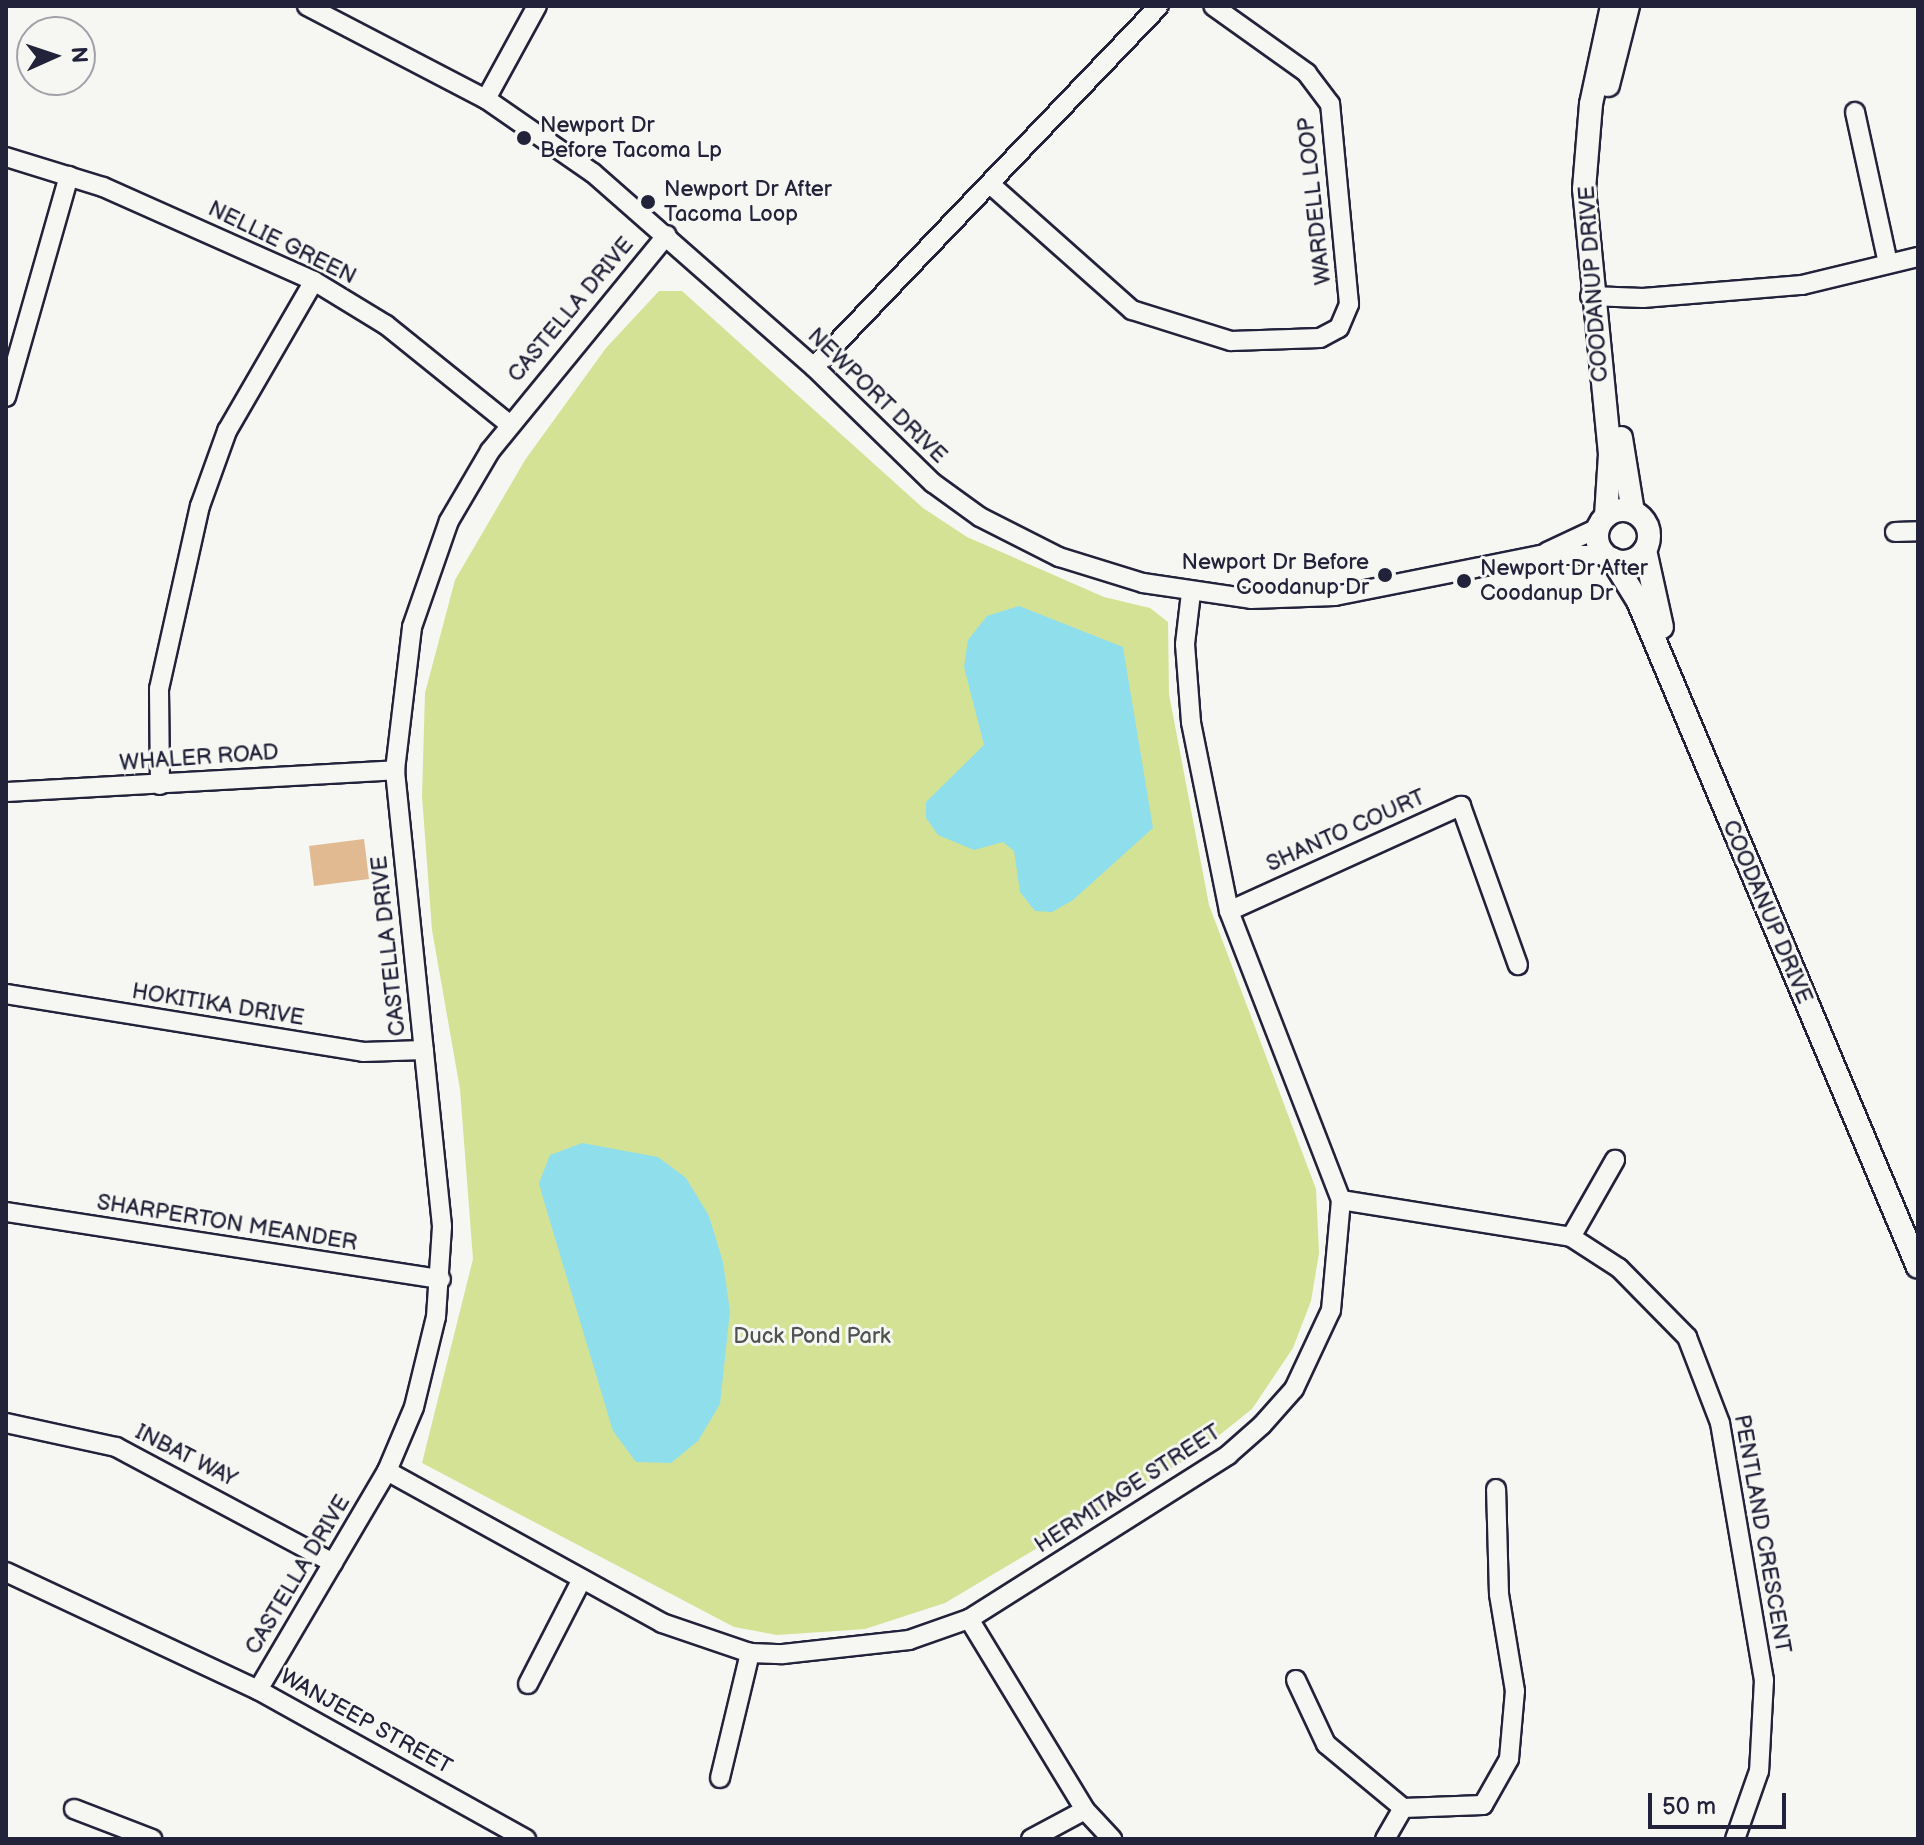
<!DOCTYPE html>
<html>
<head>
<meta charset="utf-8">
<style>
	body { margin:0 }
	#map { position:relative; width:1924px; height:1845px; overflow:hidden; background:#f6f6f2; font-family:"Balsamiq Sans",sans-serif }
	div>[style] { position:absolute }
	.green>* { inset:0; background:#d4e295 }
	.water>* { inset:0; background:#8fdeec }
	.building>* { inset:0; background:#e1ba91 }
	.roads { filter:drop-shadow(2px 0 #22223b) drop-shadow(-2px 0 #22223b) drop-shadow(0 2px #22223b) drop-shadow(0 -2px #22223b) }
	.minor>* { height:18px; margin:-9px; padding:0 9px; transform-origin:9px; border-radius:9px; background:#f6f6f2 }
	.major>* { height:22px; margin:-11px; padding:0 11px; transform-origin:11px; border-radius:11px; background:#f6f6f2 }
	.major>.ring { margin:-11px; padding:0; box-sizing:content-box; background:none; border:22px solid #f6f6f2; border-radius:50% }
	.dots>* { width:22px; height:22px; translate:-50% -50%; box-sizing:border-box; border:4px solid #f6f6f2; border-radius:50% }
	span { translate:-50% -50%; white-space:nowrap; text-align:center; line-height:1.15; -webkit-text-stroke:6px #f6f6f2; paint-order:stroke }
	.poi-label { font-size:22px; color:#22223b }
	.left { translate:0 -50%; text-align:left }
	.right { translate:-100% -50%; text-align:right }
	.street-label { font-size:22px; color:#22223b }
	.park-label { font-size:22px; color:#4e5252 }
	.frame { position:absolute; inset:0; border:8px solid #22223b; pointer-events:none }
	.north { position:absolute; left:16px; top:16px; width:80px; height:80px; box-sizing:border-box; background:#f6f6f2; border:2px solid #a1a1a9; border-radius:50%; rotate:87deg; font-size:22px; font-weight:700; line-height:32px; text-align:center; color:#22223b }
	.north::after { content:''; display:block; margin:auto; width:28px; height:36px; background:#22223b; clip-path:polygon(50% 0,100% 100%,50% 72%,0 100%) }
	.scale { position:absolute; left:1648px; top:1793px; width:138px; height:36px; box-sizing:border-box; border:4px solid #22223b; border-top:0; padding-left:10px; font-size:24px; line-height:28px; white-space:nowrap; color:#22223b; -webkit-text-stroke:6px #f6f6f2; paint-order:stroke }
</style>
</head>
<body>
<div id="map">
	<div class="green">
		<div style="clip-path:polygon(659px 291px,682px 291px,923px 508px,967px 537px,1104px 597px,1150px 608px,1168px 622px,1169px 694px,1209px 905px,1316px 1189px,1319px 1253px,1311px 1301px,1293px 1348px,1252px 1409px,1197px 1453px,945px 1603px,865px 1629px,777px 1635px,734px 1627px,422px 1463px,473px 1259px,460px 1089px,432px 930px,422px 796px,425px 693px,455px 580px,525px 460px,606px 348px)"></div>
	</div>
	<div class="water">
		<div style="clip-path:polygon(1019px 606px,1123px 647px,1153px 828px,1073px 900px,1052px 912px,1035px 911px,1020px 892px,1014px 851px,1003px 842px,974px 850px,938px 835px,926px 818px,926px 802px,984px 745px,964px 667px,968px 640px,987px 616px)"></div>
		<div style="clip-path:polygon(582px 1143px,658px 1157px,686px 1178px,709px 1216px,723px 1262px,730px 1311px,720px 1404px,698px 1441px,671px 1463px,636px 1462px,613px 1431px,543px 1198px,539px 1183px,550px 1155px)"></div>
	</div>
	<div class="building">
		<div style="clip-path:polygon(364px 839px,369px 879px,314px 886px,309px 846px)"></div>
	</div>
	<div class="roads">
		<div class="minor">
			<div style="left:307px;top:6px;width:202px;rotate:27.5deg"></div>
			<div style="left:486px;top:99px;width:130px;rotate:34.7deg"></div>
			<div style="left:593px;top:173px;width:294px;rotate:41.3deg"></div>
			<div style="left:814px;top:367px;width:166px;rotate:44.3deg"></div>
			<div style="left:933px;top:483px;width:58px;rotate:35.9deg"></div>
			<div style="left:980px;top:517px;width:89px;rotate:26.9deg"></div>
			<div style="left:1059px;top:557px;width:88px;rotate:17.2deg"></div>
			<div style="left:1143px;top:583px;width:109px;rotate:8.4deg"></div>
			<div style="left:1251px;top:599px;width:84px;rotate:-2deg"></div>
			<div style="left:1335px;top:596px;width:210px;rotate:-11.3deg"></div>
			<div style="left:1541px;top:555px;width:65px"></div>
			<div style="left:486px;top:99px;width:106px;rotate:-61.3deg"></div>
			<div style="left:1855px;top:112px;width:155px;rotate:77.7deg"></div>
			<div style="left:6px;top:157px;width:102px;rotate:17.2deg"></div>
			<div style="left:103px;top:187px;width:231px;rotate:24deg"></div>
			<div style="left:314px;top:281px;width:84px;rotate:31.4deg"></div>
			<div style="left:386px;top:325px;width:158px;rotate:38.8deg"></div>
			<div style="left:990px;top:184px;width:190px;rotate:41.6deg"></div>
			<div style="left:1132px;top:310px;width:104px;rotate:17.4deg"></div>
			<div style="left:1231px;top:341px;width:89px;rotate:-1.9deg"></div>
			<div style="left:1320px;top:338px;width:21px;rotate:-28deg"></div>
			<div style="left:1339px;top:328px;width:26px;rotate:-67deg"></div>
			<div style="left:1349px;top:304px;width:201px;rotate:-95.4deg"></div>
			<div style="left:1330px;top:104px;width:39px;rotate:-127deg"></div>
			<div style="left:1307px;top:73px;width:115px;rotate:-144.5deg"></div>
			<div style="left:1590px;top:296px;width:53px;rotate:2.2deg"></div>
			<div style="left:1643px;top:298px;width:160px;rotate:-4.7deg"></div>
			<div style="left:1802px;top:285px;width:119px;rotate:-13.6deg"></div>
			<div style="left:814px;top:367px;width:499px;rotate:-46.3deg"></div>
			<div style="left:6px;top:397px;width:230px;rotate:-74.1deg"></div>
			<div style="left:1895px;top:532px;width:23px;rotate:-2deg"></div>
			<div style="left:1547px;top:552px;width:56px;rotate:-25.2deg"></div>
			<div style="left:160px;top:785px;width:96px;rotate:-90.6deg"></div>
			<div style="left:159px;top:689px;width:188px;rotate:-77.4deg"></div>
			<div style="left:200px;top:506px;width:80px;rotate:-70.2deg"></div>
			<div style="left:227px;top:431px;width:173px;rotate:-59.9deg"></div>
			<div style="left:6px;top:792px;width:390px;rotate:-3.2deg"></div>
			<div style="left:1229px;top:911px;width:255px;rotate:-24.4deg"></div>
			<div style="left:1461px;top:806px;width:169px;rotate:70.3deg"></div>
			<div style="left:6px;top:994px;width:362px;rotate:9.2deg"></div>
			<div style="left:363px;top:1052px;width:61px;rotate:-1.9deg"></div>
			<div style="left:1341px;top:1200px;width:233px;rotate:9.1deg"></div>
			<div style="left:1571px;top:1237px;width:57px;rotate:32.9deg"></div>
			<div style="left:1619px;top:1268px;width:97px;rotate:45.4deg"></div>
			<div style="left:1687px;top:1337px;width:92px;rotate:69deg"></div>
			<div style="left:1720px;top:1423px;width:261px;rotate:80.3deg"></div>
			<div style="left:1764px;top:1680px;width:91px;rotate:93.1deg"></div>
			<div style="left:1759px;top:1771px;width:72px;rotate:109.4deg"></div>
			<div style="left:6px;top:1212px;width:440px;rotate:8.8deg"></div>
			<div style="left:1571px;top:1237px;width:89px;rotate:-60.3deg"></div>
			<div style="left:6px;top:1423px;width:113px;rotate:12.3deg"></div>
			<div style="left:116px;top:1447px;width:246px;rotate:28.1deg"></div>
			<div style="left:387px;top:1471px;width:314px;rotate:28.9deg"></div>
			<div style="left:662px;top:1623px;width:93px;rotate:18.8deg"></div>
			<div style="left:750px;top:1653px;width:33px;rotate:2deg"></div>
			<div style="left:783px;top:1654px;width:127px;rotate:-6.3deg"></div>
			<div style="left:909px;top:1640px;width:64px;rotate:-19.3deg"></div>
			<div style="left:969px;top:1619px;width:307px;rotate:-32.3deg"></div>
			<div style="left:1228px;top:1455px;width:45px;rotate:-41.4deg"></div>
			<div style="left:1262px;top:1425px;width:48px;rotate:-48.4deg"></div>
			<div style="left:1294px;top:1389px;width:87px;rotate:-64.9deg"></div>
			<div style="left:1331px;top:1310px;width:110px;rotate:-84.8deg"></div>
			<div style="left:1341px;top:1200px;width:310px;rotate:-111.2deg"></div>
			<div style="left:1229px;top:911px;width:193px;rotate:-101.4deg"></div>
			<div style="left:1191px;top:722px;width:78px;rotate:-94.4deg"></div>
			<div style="left:1185px;top:644px;width:51px;rotate:-83.3deg"></div>
			<div style="left:6px;top:1572px;width:278px;rotate:25.1deg"></div>
			<div style="left:258px;top:1690px;width:307px;rotate:29.1deg"></div>
			<div style="left:969px;top:1619px;width:223px;rotate:58.7deg"></div>
			<div style="left:1085px;top:1810px;width:40px;rotate:47deg"></div>
			<div style="left:1296px;top:1680px;width:71px;rotate:64.9deg"></div>
			<div style="left:1326px;top:1744px;width:100px;rotate:39.7deg"></div>
			<div style="left:1403px;top:1808px;width:36px;rotate:120deg"></div>
			<div style="left:528px;top:1684px;width:118px;rotate:-62.8deg"></div>
			<div style="left:258px;top:1690px;width:254px;rotate:-59.5deg"></div>
			<div style="left:387px;top:1471px;width:69px;rotate:-67.1deg"></div>
			<div style="left:414px;top:1407px;width:93px;rotate:-76.3deg"></div>
			<div style="left:436px;top:1317px;width:91px;rotate:-86.2deg"></div>
			<div style="left:442px;top:1226px;width:458px;rotate:-95.9deg"></div>
			<div style="left:395px;top:770px;width:144px;rotate:-83.2deg"></div>
			<div style="left:412px;top:627px;width:112px;rotate:-70.8deg"></div>
			<div style="left:449px;top:521px;width:81px;rotate:-59.6deg"></div>
			<div style="left:490px;top:451px;width:279px;rotate:-50.7deg"></div>
			<div style="left:720px;top:1778px;width:129px;rotate:-76.5deg"></div>
			<div style="left:1403px;top:1808px;width:80px;rotate:-2.1deg"></div>
			<div style="left:1483px;top:1805px;width:53px;rotate:-60.5deg"></div>
			<div style="left:1509px;top:1759px;width:68px;rotate:-85deg"></div>
			<div style="left:1515px;top:1691px;width:98px;rotate:-99.4deg"></div>
			<div style="left:1499px;top:1594px;width:105px;rotate:-91.6deg"></div>
			<div style="left:74px;top:1809px;width:84px;rotate:21deg"></div>
			<div style="left:1031px;top:1839px;width:61px;rotate:-28.2deg"></div>
		</div>
		<div class="major">
			<div style="left:1608px;top:85px;width:81px;rotate:-75.8deg"></div>
			<div style="left:1621px;top:438px;width:75px;rotate:80.8deg"></div>
			<div class="ring" style="left:1597px;top:510px;width:30px;height:30px"></div>
			<div style="left:1606px;top:516px;width:62px;rotate:-86.3deg"></div>
			<div style="left:1610px;top:454px;width:266px;rotate:-95.6deg"></div>
			<div style="left:1584px;top:189px;width:85px;rotate:-85.3deg"></div>
			<div style="left:1591px;top:104px;width:100px;rotate:-77.9deg"></div>
			<div style="left:1645px;top:550px;width:79px;rotate:77.6deg"></div>
			<div style="left:1612px;top:559px;width:49px;rotate:58.2deg"></div>
			<div style="left:1638px;top:601px;width:722px;rotate:67.2deg"></div>
		</div>
	</div>
	<div class="dots">
		<div style="left:524px;top:138px;background:#22223b"></div>
		<div style="left:648px;top:202px;background:#22223b"></div>
		<div style="left:1385px;top:575px;background:#22223b"></div>
		<div style="left:1464px;top:581px;background:#22223b"></div>
	</div>
	<div class="poi-label">
		<span class="left" style="left:540px;top:138px">Newport Dr<br>Before Tacoma Lp</span>
		<span class="left" style="left:664px;top:202px">Newport Dr After<br>Tacoma Loop</span>
		<span class="right" style="left:1369px;top:575px">Newport Dr Before<br>Coodanup Dr</span>
		<span class="left" style="left:1480px;top:581px">Newport Dr After<br>Coodanup Dr</span>
	</div>
	<div class="street-label">
		<span style="left:1315px;top:201px;rotate:-96deg">WARDELL LOOP</span>
		<span style="left:282px;top:243px;rotate:26deg">NELLIE GREEN</span>
		<span style="left:1594px;top:284px;rotate:-94deg">COODANUP DRIVE</span>
		<span style="left:571px;top:310px;rotate:-50deg">CASTELLA DRIVE</span>
		<span style="left:877px;top:396px;rotate:44deg">NEWPORT DRIVE</span>
		<span style="left:199px;top:758px;rotate:-4deg">WHALER ROAD</span>
		<span style="left:1346px;top:831px;rotate:-24deg">SHANTO COURT</span>
		<span style="left:1767px;top:912px;rotate:67deg">COODANUP DRIVE</span>
		<span style="left:389px;top:946px;rotate:-96deg">CASTELLA DRIVE</span>
		<span style="left:218px;top:1005px;rotate:9deg">HOKITIKA DRIVE</span>
		<span style="left:227px;top:1223px;rotate:9deg">SHARPERTON MEANDER</span>
		<span style="left:186px;top:1456px;rotate:27deg">INBAT WAY</span>
		<span style="left:1128px;top:1489px;rotate:-33deg">HERMITAGE STREET</span>
		<span style="left:1762px;top:1534px;rotate:80deg">PENTLAND CRESCENT</span>
		<span style="left:298px;top:1575px;rotate:-59deg">CASTELLA DRIVE</span>
		<span style="left:366px;top:1722px;rotate:29deg">WANJEEP STREET</span>
	</div>
	<div class="park-label">
		<span style="left:812px;top:1337px">Duck Pond Park</span>
	</div>
	<div class="frame"></div>
	<div class="north">N</div>
	<div class="scale">50 m</div>
</div>
</body>
</html>
